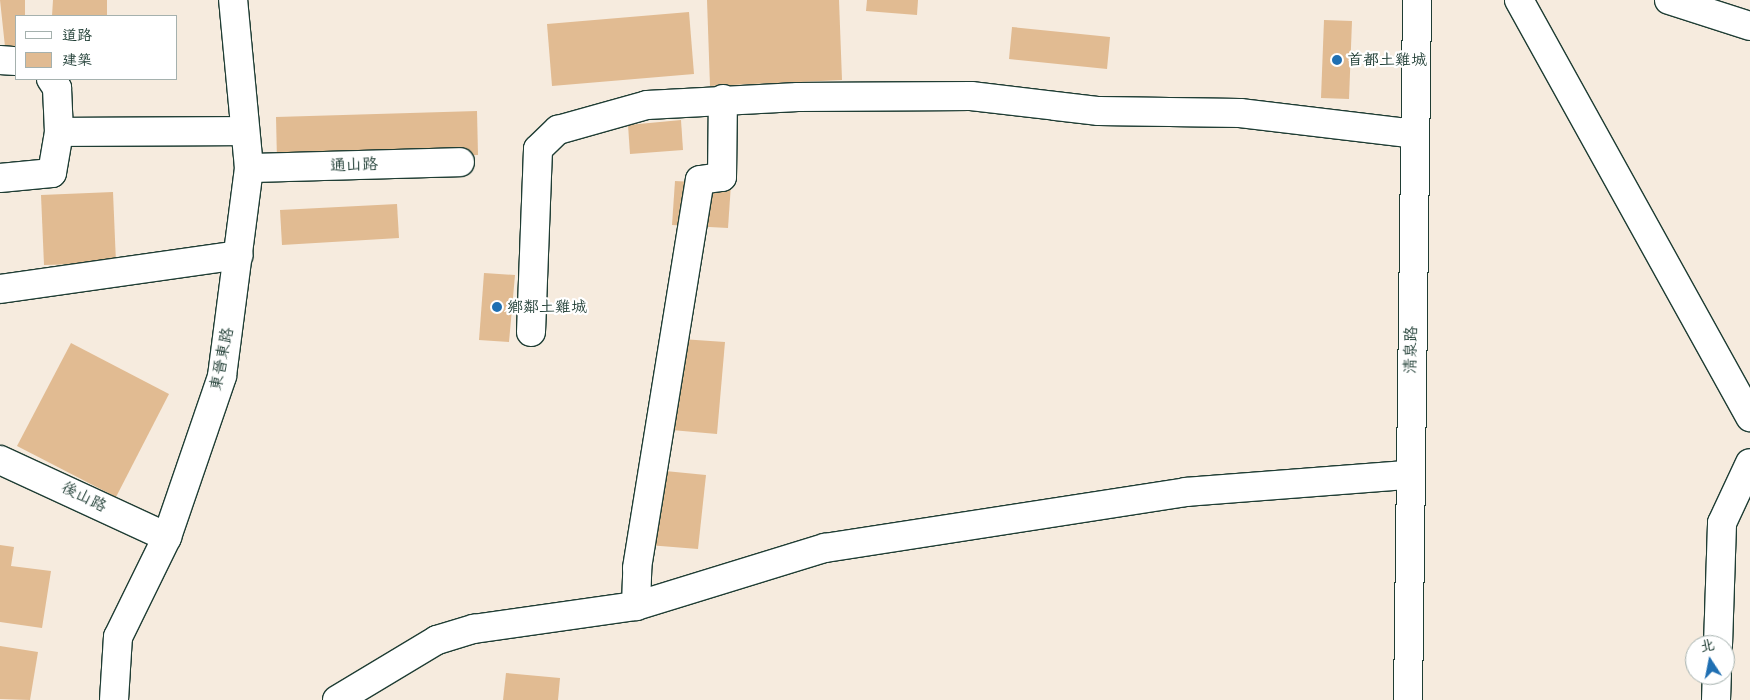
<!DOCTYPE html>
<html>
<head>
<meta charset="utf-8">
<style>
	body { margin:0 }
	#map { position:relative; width:1750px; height:700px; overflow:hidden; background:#f6ebde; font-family:Pangolin,"LXGW WenKai TC",sans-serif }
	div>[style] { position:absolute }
	.building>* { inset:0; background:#e1bb92 }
	.roads { filter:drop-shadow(1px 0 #1f3d34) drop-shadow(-1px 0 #1f3d34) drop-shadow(0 1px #1f3d34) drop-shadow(0 -1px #1f3d34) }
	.minor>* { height:28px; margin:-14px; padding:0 14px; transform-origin:14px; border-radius:14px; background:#fff }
	.dots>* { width:14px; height:14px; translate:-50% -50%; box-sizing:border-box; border:2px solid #fff; border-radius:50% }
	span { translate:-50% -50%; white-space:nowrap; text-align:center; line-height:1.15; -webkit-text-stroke:4.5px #fff; paint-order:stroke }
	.poi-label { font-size:16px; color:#1f3d34 }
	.left { translate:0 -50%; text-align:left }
	.street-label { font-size:16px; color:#1f3d34 }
	.legend { position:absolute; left:15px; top:15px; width:162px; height:65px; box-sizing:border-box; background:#fff; border:1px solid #a5b1ae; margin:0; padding:6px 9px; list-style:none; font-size:15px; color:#1f3d34 }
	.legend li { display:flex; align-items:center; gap:10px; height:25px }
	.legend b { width:25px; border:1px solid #a5b1ae }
	.north { position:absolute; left:1685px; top:635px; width:50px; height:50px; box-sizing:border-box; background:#fff; border:1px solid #a5b1ae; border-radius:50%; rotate:349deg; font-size:14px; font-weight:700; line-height:20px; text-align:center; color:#1f3d34 }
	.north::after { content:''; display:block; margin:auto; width:18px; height:22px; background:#1f6fb2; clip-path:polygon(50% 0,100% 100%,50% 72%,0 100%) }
</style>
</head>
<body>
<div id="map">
	<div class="building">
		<div style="clip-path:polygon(0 0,25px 0,25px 16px,16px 16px,16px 56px,6px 56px)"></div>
		<div style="clip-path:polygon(53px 0,107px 0,107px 16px,52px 16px)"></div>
		<div style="clip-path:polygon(707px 0,839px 0,842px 80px,710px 86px)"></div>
		<div style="clip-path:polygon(867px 0,918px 0,917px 15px,866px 11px)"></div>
		<div style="clip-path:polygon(689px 12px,694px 74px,552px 86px,547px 24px)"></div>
		<div style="clip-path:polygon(1324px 20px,1352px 21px,1349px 99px,1321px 98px)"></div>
		<div style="clip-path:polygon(1012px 27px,1110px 37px,1107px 69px,1009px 59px)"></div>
		<div style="clip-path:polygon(477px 111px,478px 155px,277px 161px,276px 117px)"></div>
		<div style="clip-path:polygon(681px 120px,683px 150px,630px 154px,628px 125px)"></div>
		<div style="clip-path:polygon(675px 181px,731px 184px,728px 228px,672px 225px)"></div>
		<div style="clip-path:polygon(113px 192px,116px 263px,44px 265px,41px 195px)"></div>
		<div style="clip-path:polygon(397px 204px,399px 238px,282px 245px,280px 210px)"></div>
		<div style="clip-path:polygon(484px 273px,515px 275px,509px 342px,479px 340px)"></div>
		<div style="clip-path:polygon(667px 338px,725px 342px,717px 434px,660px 429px)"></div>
		<div style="clip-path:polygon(71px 343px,169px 394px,116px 497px,17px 446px)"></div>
		<div style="clip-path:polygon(655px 470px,706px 475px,698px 549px,648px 545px)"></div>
		<div style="clip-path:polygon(0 545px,14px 547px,11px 566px,51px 571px,42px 628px,0 622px)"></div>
		<div style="clip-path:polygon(0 646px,38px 652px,30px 700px,0 699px)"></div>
		<div style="clip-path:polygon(506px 673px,560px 678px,558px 700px,503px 700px)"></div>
	</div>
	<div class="roads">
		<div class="minor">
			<div style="left:1519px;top:0;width:477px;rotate:61deg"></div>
			<div style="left:1669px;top:0;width:85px;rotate:17.8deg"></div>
			<div style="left:0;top:60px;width:16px;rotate:4deg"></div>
			<div style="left:51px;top:79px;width:11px;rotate:56deg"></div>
			<div style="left:57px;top:88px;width:44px;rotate:87.4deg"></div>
			<div style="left:249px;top:168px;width:211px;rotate:-1.6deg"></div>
			<div style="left:0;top:178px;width:52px;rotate:-5.5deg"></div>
			<div style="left:52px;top:173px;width:42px;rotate:-80.3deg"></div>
			<div style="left:59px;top:132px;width:186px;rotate:-0.3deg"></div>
			<div style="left:0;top:289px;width:241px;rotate:-8.1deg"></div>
			<div style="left:531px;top:332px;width:183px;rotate:-87.8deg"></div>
			<div style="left:538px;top:149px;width:28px;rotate:-44deg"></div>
			<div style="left:558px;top:130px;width:92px;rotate:-15.7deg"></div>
			<div style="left:647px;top:105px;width:151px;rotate:-3deg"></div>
			<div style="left:798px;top:97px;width:173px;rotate:-0.3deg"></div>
			<div style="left:971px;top:96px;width:129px;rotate:6.7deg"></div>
			<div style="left:1099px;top:111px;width:141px;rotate:0.8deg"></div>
			<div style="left:1240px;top:113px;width:176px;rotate:6.8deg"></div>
			<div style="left:0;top:460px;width:184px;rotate:24.8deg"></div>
			<div style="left:636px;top:606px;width:38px;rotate:-88deg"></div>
			<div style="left:637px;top:568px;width:393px;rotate:-80.8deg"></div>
			<div style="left:700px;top:180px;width:22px;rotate:-8deg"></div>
			<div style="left:722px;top:177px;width:78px;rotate:-89.3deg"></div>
			<div style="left:1718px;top:645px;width:122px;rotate:-88.1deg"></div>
			<div style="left:1722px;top:523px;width:66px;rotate:-65deg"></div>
			<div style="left:114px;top:700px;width:63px;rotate:-86.4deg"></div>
			<div style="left:118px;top:637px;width:111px;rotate:-63.9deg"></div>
			<div style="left:167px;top:537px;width:170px;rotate:-71.1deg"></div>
			<div style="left:222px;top:376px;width:210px;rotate:-82.6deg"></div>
			<div style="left:249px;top:168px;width:169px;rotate:-95.4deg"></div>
			<div style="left:337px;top:700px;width:117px;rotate:-31deg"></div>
			<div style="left:437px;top:640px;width:39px;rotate:-17deg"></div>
			<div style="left:474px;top:629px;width:164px;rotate:-8.1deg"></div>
			<div style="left:636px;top:606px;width:198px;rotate:-17.1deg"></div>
			<div style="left:825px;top:548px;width:365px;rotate:-8.8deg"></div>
			<div style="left:1186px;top:492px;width:223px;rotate:-4.4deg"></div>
			<div style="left:1408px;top:700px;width:700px;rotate:-89.26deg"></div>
			<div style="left:1716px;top:700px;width:25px;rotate:-88deg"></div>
		</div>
	</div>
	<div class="dots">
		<div style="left:1337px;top:60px;background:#1f6fb2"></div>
		<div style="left:497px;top:307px;background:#1f6fb2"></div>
	</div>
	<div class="poi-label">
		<span class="left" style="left:1347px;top:60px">首都土雞城</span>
		<span class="left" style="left:507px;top:307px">鄉鄰土雞城</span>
	</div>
	<div class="street-label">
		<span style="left:354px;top:165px;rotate:-2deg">通山路</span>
		<span style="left:1411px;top:350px;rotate:-89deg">清泉路</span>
		<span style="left:222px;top:359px;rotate:-79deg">東晉東路</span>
		<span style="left:84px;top:497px;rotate:26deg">後山路</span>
	</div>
	<ul class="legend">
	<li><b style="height:6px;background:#fff"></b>道路</li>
	<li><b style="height:14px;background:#e1bb92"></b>建築</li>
	</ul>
	<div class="north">北</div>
</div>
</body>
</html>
